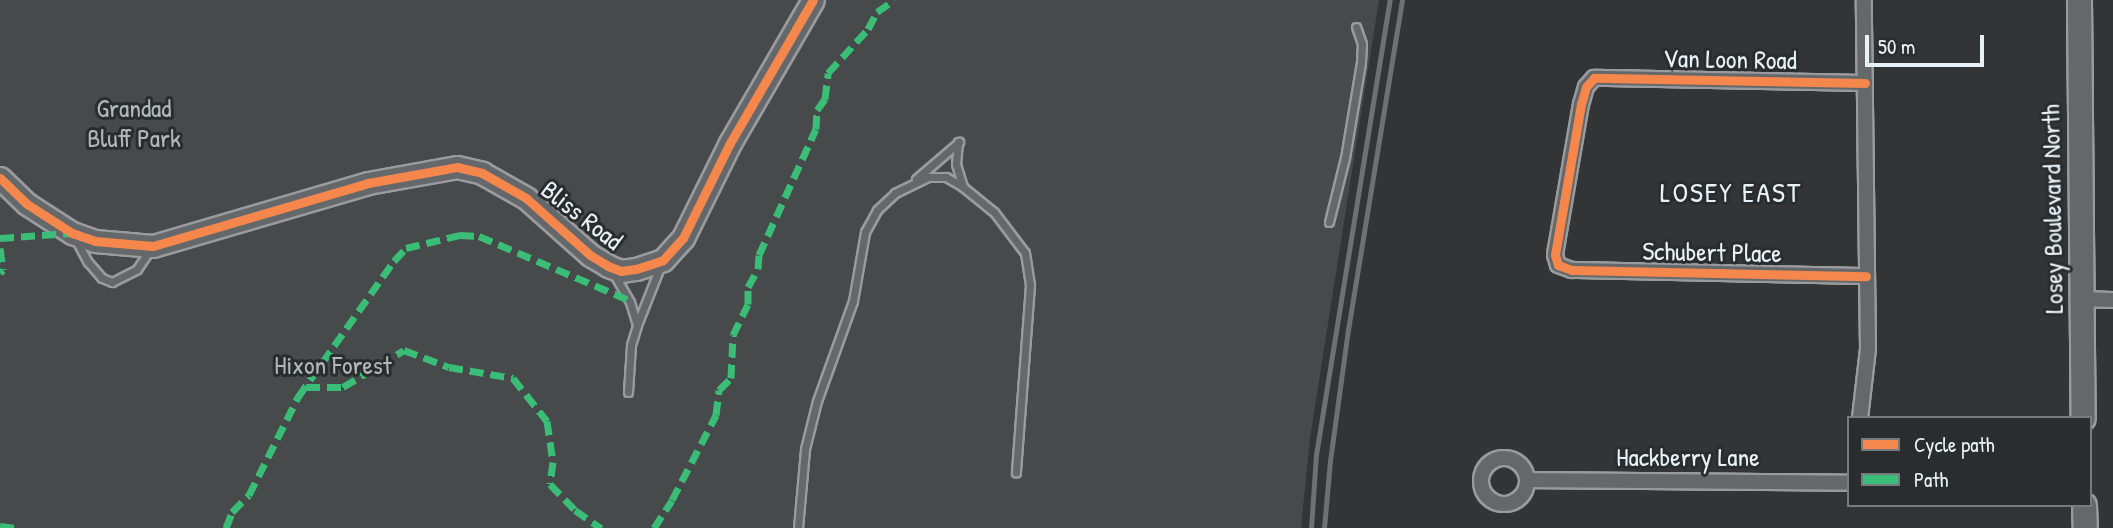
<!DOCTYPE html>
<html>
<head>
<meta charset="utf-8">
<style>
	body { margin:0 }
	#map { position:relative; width:2113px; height:528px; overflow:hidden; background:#333435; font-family:"Patrick Hand",sans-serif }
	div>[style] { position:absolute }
	.green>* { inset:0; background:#464a4b }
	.roads { filter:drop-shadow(2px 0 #999b9e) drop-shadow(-2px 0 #999b9e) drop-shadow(0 2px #999b9e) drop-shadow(0 -2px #999b9e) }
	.lane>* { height:7px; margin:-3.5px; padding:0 3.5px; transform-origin:3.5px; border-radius:3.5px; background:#64686b }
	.street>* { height:14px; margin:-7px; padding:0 7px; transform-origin:7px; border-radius:7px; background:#64686b }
	.street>.ring { margin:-7px; padding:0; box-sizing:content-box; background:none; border:14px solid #64686b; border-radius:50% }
	.secondary>* { height:21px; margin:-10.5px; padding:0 10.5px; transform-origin:10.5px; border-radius:10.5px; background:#64686b }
	.primary>* { height:23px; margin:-11.5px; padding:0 11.5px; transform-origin:11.5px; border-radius:11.5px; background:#64686b }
	.rail>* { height:4.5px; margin:-2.25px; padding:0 2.25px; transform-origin:2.25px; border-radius:2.25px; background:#6e7071 }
	.quiet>* { height:7px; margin-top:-3.5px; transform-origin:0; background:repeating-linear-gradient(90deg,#3abd76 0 14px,transparent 0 21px) }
	.cycleway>* { height:9px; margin:-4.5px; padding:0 4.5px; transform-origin:4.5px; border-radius:4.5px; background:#f5874c }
	span { translate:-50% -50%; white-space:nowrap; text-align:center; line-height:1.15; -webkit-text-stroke:6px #2a2d2e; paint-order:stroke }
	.street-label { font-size:26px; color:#e8f1f8 }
	.park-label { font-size:26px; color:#b0b8bd }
	.neighbourhood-label { font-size:28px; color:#e8f1f8; letter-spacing:2px }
	.legend { position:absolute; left:1847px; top:416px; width:245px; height:91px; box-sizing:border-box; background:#2a2d2e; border:2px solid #767b7f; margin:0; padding:9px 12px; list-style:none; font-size:21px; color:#e8f1f8 }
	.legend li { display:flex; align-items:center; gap:14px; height:35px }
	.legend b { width:35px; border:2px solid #767b7f }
	.scale { position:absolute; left:1865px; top:35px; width:119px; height:32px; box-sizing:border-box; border:4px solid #e8f1f8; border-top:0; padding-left:9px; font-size:21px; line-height:24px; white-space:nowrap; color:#e8f1f8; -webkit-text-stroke:5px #2a2d2e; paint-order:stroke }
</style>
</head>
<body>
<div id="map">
	<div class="green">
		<div style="clip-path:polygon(0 0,1379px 0,1310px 438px,1301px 528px,0 528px)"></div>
	</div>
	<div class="roads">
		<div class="lane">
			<div style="left:958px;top:142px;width:22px;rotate:95deg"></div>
			<div style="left:956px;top:164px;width:24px;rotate:73deg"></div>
			<div style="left:916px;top:179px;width:57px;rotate:-40.7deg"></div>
			<div style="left:1329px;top:222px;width:66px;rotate:-76deg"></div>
			<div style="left:1345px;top:158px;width:97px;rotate:-80.5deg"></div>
			<div style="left:1361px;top:62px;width:18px;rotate:-87deg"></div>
			<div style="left:1362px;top:44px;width:18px;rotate:-109deg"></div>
			<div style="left:75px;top:238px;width:27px;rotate:62deg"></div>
			<div style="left:88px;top:262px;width:21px;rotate:49deg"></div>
			<div style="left:102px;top:278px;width:11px;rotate:22deg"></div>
			<div style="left:112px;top:282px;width:28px;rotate:-27deg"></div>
			<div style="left:137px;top:269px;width:23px;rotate:-56deg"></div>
			<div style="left:615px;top:276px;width:30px;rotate:60deg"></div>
			<div style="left:630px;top:302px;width:24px;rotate:73deg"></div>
			<div style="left:637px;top:325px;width:62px;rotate:-68.4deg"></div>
			<div style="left:628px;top:392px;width:47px;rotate:-86.3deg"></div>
			<div style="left:631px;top:345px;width:21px;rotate:-73deg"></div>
			<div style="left:798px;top:528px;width:79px;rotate:-84.9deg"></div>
			<div style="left:805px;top:449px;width:49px;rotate:-76deg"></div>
			<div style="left:817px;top:401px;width:106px;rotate:-70.2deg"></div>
			<div style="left:853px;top:301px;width:70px;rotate:-80.1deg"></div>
			<div style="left:865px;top:232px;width:25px;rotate:-61deg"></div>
			<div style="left:877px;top:210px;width:25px;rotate:-43deg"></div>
			<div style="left:895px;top:193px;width:37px;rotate:-26deg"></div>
			<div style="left:928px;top:177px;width:18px"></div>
			<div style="left:946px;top:177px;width:20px;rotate:30deg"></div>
			<div style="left:963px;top:187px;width:40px;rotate:39deg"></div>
			<div style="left:994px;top:212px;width:51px;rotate:52.9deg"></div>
			<div style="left:1025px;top:253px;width:32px;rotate:81deg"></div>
			<div style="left:1030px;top:285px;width:188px;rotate:94.3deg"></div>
		</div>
		<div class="street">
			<div style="left:1865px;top:83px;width:271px;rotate:-178.9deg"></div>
			<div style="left:1594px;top:78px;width:12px;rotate:132deg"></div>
			<div style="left:1586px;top:87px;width:18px;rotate:106deg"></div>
			<div style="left:1581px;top:104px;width:153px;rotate:99.8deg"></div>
			<div style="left:1555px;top:255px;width:10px;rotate:73deg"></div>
			<div style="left:1558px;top:265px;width:15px;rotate:20deg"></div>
			<div style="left:1572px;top:270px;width:294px;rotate:1.2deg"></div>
			<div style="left:2081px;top:299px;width:32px;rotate:2deg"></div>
			<div style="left:1860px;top:418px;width:69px;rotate:-83.4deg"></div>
			<div style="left:1868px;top:349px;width:349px;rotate:-90.7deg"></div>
			<div class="ring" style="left:1481px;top:458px;width:32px;height:32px"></div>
			<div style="left:1527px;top:480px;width:322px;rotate:0.5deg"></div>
		</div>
		<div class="secondary">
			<div style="left:0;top:178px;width:37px;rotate:44deg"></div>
			<div style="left:27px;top:204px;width:54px;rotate:32.8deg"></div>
			<div style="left:72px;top:233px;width:24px;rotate:19deg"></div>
			<div style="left:95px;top:241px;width:58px;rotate:4.9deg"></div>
			<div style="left:153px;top:246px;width:224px;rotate:-16.3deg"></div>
			<div style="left:368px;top:183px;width:90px;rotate:-10.2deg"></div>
			<div style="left:457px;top:167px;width:26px;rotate:13deg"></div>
			<div style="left:482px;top:173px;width:51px;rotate:29.6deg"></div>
			<div style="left:526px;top:198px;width:86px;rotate:41.7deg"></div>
			<div style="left:590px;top:255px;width:21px;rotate:31deg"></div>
			<div style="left:608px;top:266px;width:14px;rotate:21deg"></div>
			<div style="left:621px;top:271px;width:15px;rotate:-8deg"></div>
			<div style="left:636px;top:269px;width:28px;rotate:-18deg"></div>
			<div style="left:663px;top:260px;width:30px;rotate:-48deg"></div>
			<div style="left:683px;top:238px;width:106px;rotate:-63.7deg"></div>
			<div style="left:730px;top:143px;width:165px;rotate:-59.9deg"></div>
		</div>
		<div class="primary">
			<div style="left:2079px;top:0;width:418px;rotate:89.5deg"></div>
			<div style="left:2084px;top:505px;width:23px;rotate:88deg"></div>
		</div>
	</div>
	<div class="rail">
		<div style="left:1311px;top:528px;width:73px;rotate:-86.1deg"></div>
		<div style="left:1316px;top:455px;width:461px;rotate:-80.8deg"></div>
		<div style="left:1324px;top:528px;width:67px;rotate:-84.9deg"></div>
		<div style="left:1330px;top:461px;width:132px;rotate:-82.2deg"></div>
		<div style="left:1348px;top:330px;width:334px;rotate:-80.7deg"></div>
	</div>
	<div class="quiet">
		<div style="left:0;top:238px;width:70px;rotate:-4.1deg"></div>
		<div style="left:0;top:248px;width:22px;rotate:82deg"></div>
		<div style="left:3px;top:270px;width:4px;rotate:135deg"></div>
		<div style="left:306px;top:387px;width:37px"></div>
		<div style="left:343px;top:387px;width:71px;rotate:-31.2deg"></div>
		<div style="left:404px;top:350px;width:48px;rotate:20.7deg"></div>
		<div style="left:449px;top:367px;width:65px;rotate:9.8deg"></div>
		<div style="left:513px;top:378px;width:55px;rotate:51.7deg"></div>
		<div style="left:547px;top:421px;width:41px;rotate:81.7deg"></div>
		<div style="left:553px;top:462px;width:22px;rotate:98deg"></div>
		<div style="left:550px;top:484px;width:36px;rotate:46deg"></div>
		<div style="left:575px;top:510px;width:32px;rotate:35deg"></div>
		<div style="left:0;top:526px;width:16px;rotate:7deg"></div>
		<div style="left:226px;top:528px;width:17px;rotate:-69deg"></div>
		<div style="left:232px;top:512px;width:24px;rotate:-45deg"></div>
		<div style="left:249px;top:495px;width:110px;rotate:-63.4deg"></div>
		<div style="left:298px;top:397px;width:166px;rotate:-54.8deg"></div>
		<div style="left:394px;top:261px;width:18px;rotate:-47deg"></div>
		<div style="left:406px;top:248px;width:56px;rotate:-13.5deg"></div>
		<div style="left:460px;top:235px;width:19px;rotate:3deg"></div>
		<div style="left:479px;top:236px;width:163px;rotate:23.1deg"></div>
		<div style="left:654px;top:528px;width:33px;rotate:-57deg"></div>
		<div style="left:672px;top:500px;width:96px;rotate:-62.6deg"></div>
		<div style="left:716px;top:415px;width:25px;rotate:-83deg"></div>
		<div style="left:719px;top:390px;width:17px;rotate:-45deg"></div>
		<div style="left:731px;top:378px;width:43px;rotate:-87.3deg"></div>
		<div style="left:733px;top:335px;width:34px;rotate:-64deg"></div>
		<div style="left:748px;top:304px;width:17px;rotate:-90deg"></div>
		<div style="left:748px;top:287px;width:21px;rotate:-61deg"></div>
		<div style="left:758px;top:269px;width:14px;rotate:-86deg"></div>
		<div style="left:759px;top:255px;width:138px;rotate:-65.7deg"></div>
		<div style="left:816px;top:129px;width:19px;rotate:-87deg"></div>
		<div style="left:817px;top:110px;width:14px;rotate:-54deg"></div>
		<div style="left:825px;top:99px;width:26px;rotate:-83deg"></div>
		<div style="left:828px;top:73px;width:59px;rotate:-47.7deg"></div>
		<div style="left:868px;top:29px;width:19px;rotate:-62deg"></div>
		<div style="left:877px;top:12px;width:21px;rotate:-35deg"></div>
	</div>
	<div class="cycleway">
		<div style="left:1865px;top:83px;width:271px;rotate:-178.9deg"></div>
		<div style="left:1594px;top:78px;width:12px;rotate:132deg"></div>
		<div style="left:1586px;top:87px;width:18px;rotate:106deg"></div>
		<div style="left:1581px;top:104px;width:153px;rotate:99.8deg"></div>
		<div style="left:1555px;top:255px;width:10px;rotate:73deg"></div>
		<div style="left:1558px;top:265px;width:15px;rotate:20deg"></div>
		<div style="left:1572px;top:270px;width:294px;rotate:1.2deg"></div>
		<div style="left:0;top:178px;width:37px;rotate:44deg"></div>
		<div style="left:27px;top:204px;width:54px;rotate:32.8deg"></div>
		<div style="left:72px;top:233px;width:24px;rotate:19deg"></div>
		<div style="left:95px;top:241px;width:58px;rotate:4.9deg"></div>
		<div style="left:153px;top:246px;width:224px;rotate:-16.3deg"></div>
		<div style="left:368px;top:183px;width:90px;rotate:-10.2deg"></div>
		<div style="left:457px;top:167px;width:26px;rotate:13deg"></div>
		<div style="left:482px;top:173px;width:51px;rotate:29.6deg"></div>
		<div style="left:526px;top:198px;width:86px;rotate:41.7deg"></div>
		<div style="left:590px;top:255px;width:21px;rotate:31deg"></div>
		<div style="left:608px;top:266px;width:14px;rotate:21deg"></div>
		<div style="left:621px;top:271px;width:15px;rotate:-8deg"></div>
		<div style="left:636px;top:269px;width:28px;rotate:-18deg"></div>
		<div style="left:663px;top:260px;width:30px;rotate:-48deg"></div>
		<div style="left:683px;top:238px;width:106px;rotate:-63.7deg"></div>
		<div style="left:730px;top:143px;width:165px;rotate:-59.9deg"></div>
	</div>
	<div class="street-label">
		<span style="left:1730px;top:59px;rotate:1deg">Van Loon Road</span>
		<span style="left:2052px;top:209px;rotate:-91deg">Losey Boulevard North</span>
		<span style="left:582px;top:215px;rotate:38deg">Bliss Road</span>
		<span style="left:1712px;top:252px;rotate:1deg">Schubert Place</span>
		<span style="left:1688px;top:457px">Hackberry Lane</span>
	</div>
	<div class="park-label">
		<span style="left:134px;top:123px">Grandad<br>Bluff Park</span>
		<span style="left:333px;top:365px">Hixon Forest</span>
	</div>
	<div class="neighbourhood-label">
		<span style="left:1731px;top:192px">LOSEY EAST</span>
	</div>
	<ul class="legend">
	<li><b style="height:9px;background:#f5874c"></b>Cycle path</li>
	<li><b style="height:9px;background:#3abd76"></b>Path</li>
	</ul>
	<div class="scale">50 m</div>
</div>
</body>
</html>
